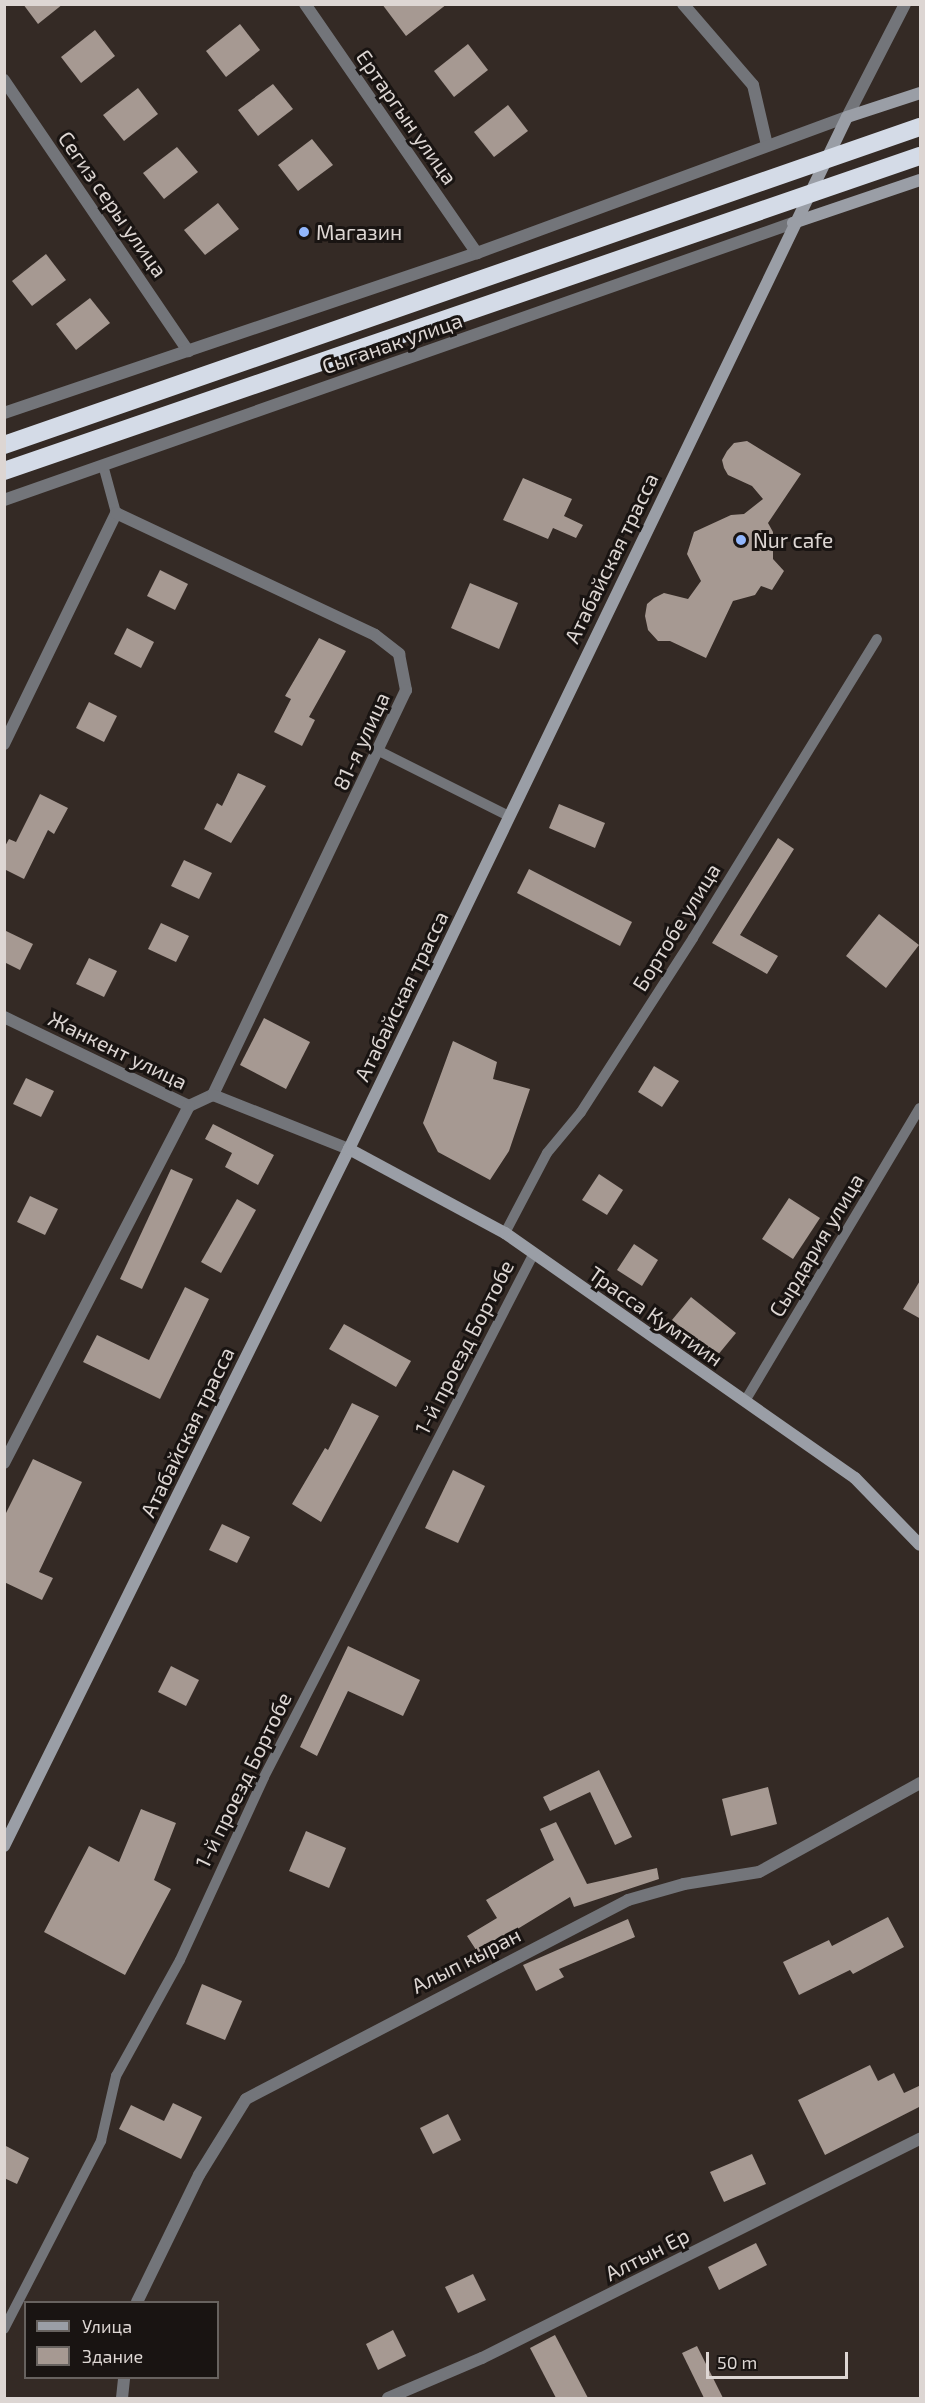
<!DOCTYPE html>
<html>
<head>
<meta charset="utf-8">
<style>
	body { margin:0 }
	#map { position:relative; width:925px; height:2403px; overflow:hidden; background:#342a25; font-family:"Exo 2",sans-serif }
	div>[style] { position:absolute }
	.building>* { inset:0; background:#a69992 }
	.lane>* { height:10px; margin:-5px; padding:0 5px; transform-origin:5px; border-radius:5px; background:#73757a }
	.street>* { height:12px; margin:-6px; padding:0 6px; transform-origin:6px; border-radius:6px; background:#73757a }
	.secondary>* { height:12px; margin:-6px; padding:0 6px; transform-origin:6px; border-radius:6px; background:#9a9ea6 }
	.highway>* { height:18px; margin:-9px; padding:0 9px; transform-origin:9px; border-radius:9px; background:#d4dbe7 }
	.dots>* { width:16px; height:16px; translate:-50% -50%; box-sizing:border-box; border:3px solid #191412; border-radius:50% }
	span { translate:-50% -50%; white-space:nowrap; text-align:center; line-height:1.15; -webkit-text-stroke:6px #191412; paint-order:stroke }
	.street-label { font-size:21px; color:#ddd6d3 }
	.poi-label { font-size:21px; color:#ddd6d3 }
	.left { translate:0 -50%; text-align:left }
	.frame { position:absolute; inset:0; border:6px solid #ddd6d3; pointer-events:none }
	.legend { position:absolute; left:24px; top:2301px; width:195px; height:78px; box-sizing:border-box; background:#191412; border:2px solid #67625f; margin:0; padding:8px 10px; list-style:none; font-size:18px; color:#ddd6d3 }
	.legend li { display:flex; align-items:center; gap:12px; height:30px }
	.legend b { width:30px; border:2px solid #67625f }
	.scale { position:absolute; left:706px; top:2352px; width:142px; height:27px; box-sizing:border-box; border:3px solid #ddd6d3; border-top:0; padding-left:8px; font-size:18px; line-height:21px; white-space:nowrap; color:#ddd6d3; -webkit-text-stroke:4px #191412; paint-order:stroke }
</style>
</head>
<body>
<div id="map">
	<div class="building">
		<div style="clip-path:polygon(23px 4px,63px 4px,38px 24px)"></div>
		<div style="clip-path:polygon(382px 4px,447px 4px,406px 36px)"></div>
		<div style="clip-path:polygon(240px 24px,260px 50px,226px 77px,206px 51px)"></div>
		<div style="clip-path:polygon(95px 30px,115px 56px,81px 83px,61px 57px)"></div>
		<div style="clip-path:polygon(468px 44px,488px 70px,454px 97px,434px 71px)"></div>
		<div style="clip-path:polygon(273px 84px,293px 109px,258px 136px,238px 110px)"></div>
		<div style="clip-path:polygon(138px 88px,158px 114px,124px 141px,103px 115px)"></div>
		<div style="clip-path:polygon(508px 105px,528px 131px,494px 157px,474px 132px)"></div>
		<div style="clip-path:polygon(312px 139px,333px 165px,298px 191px,278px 165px)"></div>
		<div style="clip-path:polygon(177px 147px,198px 172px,164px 199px,143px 173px)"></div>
		<div style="clip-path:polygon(218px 203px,239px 229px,205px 255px,184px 230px)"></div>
		<div style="clip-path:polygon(46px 254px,66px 280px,32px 306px,12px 281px)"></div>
		<div style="clip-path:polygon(90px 298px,110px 323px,76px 350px,56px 324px)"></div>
		<div style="clip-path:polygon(747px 441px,801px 474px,768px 523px,773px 532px,773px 559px,784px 571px,772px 590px,761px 586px,755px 595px,733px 601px,706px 658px,670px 641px,658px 641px,648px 630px,645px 616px,647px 604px,654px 598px,664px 593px,688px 599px,701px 581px,687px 554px,694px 532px,731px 515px,744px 514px,763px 499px,752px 486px,728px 475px,724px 468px,722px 460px,727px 451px,734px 443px)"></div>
		<div style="clip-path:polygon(523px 478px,572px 499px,564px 516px,583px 525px,576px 538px,553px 528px,548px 539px,503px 520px)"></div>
		<div style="clip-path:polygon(160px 570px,188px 584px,175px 610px,147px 596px)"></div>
		<div style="clip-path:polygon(470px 583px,518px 603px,499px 649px,451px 628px)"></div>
		<div style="clip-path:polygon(127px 628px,154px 642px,141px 668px,114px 654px)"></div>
		<div style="clip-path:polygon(319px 638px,346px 651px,309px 717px,315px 720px,302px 746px,274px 732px,291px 699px,285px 696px)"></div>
		<div style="clip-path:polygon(89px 702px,117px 716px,104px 742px,76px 728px)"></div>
		<div style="clip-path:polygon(238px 773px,266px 786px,231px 843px,204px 829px,217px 803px,222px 806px)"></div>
		<div style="clip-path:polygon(40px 794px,68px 808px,54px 834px,48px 830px,24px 879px,4px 869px,4px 848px,9px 839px,16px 842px)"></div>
		<div style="clip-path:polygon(559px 804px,605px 823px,595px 848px,549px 828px)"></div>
		<div style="clip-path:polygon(778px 838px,794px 849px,740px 935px,778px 956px,767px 974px,712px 943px)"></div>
		<div style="clip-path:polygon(184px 860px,212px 873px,199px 899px,171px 886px)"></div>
		<div style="clip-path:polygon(529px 869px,632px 922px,620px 946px,517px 893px)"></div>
		<div style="clip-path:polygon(879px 914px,919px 945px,886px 988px,846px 956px)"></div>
		<div style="clip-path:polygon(161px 923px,189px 936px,176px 962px,148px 949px)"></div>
		<div style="clip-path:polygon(4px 930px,33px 944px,20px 970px,4px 962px)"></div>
		<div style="clip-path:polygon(89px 958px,117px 971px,104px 997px,76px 984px)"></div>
		<div style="clip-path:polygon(264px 1018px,310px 1042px,286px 1089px,240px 1065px)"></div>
		<div style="clip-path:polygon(453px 1041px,497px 1062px,493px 1079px,530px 1089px,509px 1151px,490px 1180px,438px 1152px,423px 1123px)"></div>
		<div style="clip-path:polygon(654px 1066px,679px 1081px,662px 1107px,638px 1092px)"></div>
		<div style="clip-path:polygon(26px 1078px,54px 1091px,41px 1117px,13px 1104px)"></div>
		<div style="clip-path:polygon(213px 1124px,274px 1155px,258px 1185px,225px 1167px,232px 1153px,205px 1139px)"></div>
		<div style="clip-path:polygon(171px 1169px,193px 1179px,142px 1289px,120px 1279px)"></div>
		<div style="clip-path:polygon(599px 1174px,623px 1190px,607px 1215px,582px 1200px)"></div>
		<div style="clip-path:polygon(30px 1196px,58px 1209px,45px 1235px,17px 1222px)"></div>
		<div style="clip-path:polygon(789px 1198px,820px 1218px,793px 1259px,762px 1239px)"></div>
		<div style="clip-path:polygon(237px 1199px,256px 1210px,221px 1273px,201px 1262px)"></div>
		<div style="clip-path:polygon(634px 1244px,658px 1260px,642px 1286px,617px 1270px)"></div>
		<div style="clip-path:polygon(921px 1279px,921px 1319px,903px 1309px)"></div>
		<div style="clip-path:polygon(185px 1287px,209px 1299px,160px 1399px,83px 1362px,97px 1335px,149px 1360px)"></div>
		<div style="clip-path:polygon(691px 1297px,736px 1333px,717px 1356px,672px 1320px)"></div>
		<div style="clip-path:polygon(344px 1324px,411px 1361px,396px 1387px,329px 1349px)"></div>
		<div style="clip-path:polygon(352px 1403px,379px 1416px,321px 1522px,292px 1504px,325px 1448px,328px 1450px)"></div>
		<div style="clip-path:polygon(33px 1459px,82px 1482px,39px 1572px,53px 1578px,42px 1600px,4px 1582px,4px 1517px)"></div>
		<div style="clip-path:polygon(453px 1470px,485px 1486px,458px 1543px,425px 1528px)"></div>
		<div style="clip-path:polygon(222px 1524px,250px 1537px,237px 1563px,209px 1550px)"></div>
		<div style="clip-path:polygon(348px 1646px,420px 1680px,403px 1716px,348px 1691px,317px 1756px,300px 1747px)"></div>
		<div style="clip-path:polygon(171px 1666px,199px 1680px,186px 1706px,158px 1692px)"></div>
		<div style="clip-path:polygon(599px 1770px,632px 1837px,615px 1845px,590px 1792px,550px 1811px,543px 1797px)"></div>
		<div style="clip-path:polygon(768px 1787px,777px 1824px,731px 1836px,722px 1799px)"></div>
		<div style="clip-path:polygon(141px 1809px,176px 1823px,154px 1880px,171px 1889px,125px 1975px,44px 1932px,89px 1846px,119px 1862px)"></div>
		<div style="clip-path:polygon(556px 1822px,587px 1884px,657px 1868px,659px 1879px,574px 1907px,570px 1897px,478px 1953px,467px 1936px,497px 1918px,486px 1900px,554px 1860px,540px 1829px)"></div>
		<div style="clip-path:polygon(306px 1831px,346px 1848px,329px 1888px,289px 1871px)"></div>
		<div style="clip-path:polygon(888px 1917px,904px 1947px,853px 1974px,850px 1970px,799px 1995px,783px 1962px,829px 1940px,832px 1946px)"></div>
		<div style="clip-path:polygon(628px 1919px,635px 1937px,559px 1969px,564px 1977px,536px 1991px,523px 1965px)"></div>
		<div style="clip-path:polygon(202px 1984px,242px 2001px,225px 2040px,186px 2024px)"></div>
		<div style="clip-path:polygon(870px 2065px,878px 2081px,894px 2073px,904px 2093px,921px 2085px,921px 2106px,825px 2155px,798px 2100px)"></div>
		<div style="clip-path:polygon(173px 2103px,202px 2117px,181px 2159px,119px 2129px,131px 2105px,164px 2121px)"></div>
		<div style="clip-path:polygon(448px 2114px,461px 2140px,433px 2154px,420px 2128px)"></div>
		<div style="clip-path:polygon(4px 2145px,29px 2158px,17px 2184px,4px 2178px)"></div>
		<div style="clip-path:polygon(752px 2154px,766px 2184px,724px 2202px,710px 2172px)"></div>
		<div style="clip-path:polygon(756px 2243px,767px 2265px,719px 2290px,708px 2267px)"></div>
		<div style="clip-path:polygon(473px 2274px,486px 2300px,458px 2313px,445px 2287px)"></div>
		<div style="clip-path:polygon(393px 2330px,406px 2356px,378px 2370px,366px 2344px)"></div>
		<div style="clip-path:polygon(555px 2335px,588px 2398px,556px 2398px,530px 2348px)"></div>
		<div style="clip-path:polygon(697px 2346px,723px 2398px,704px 2398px,682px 2353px)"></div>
	</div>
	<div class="lane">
		<div style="left:103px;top:465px;width:50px;rotate:74.8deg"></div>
		<div style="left:379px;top:751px;width:145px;rotate:26.6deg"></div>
		<div style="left:505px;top:1233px;width:90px;rotate:-62.3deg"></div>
		<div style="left:547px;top:1153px;width:53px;rotate:-50.3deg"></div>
		<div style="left:581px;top:1112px;width:207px;rotate:-57.2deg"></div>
		<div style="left:693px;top:938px;width:351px;rotate:-58.4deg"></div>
		<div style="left:745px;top:1401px;width:341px;rotate:-59.2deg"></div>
		<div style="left:4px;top:2329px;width:212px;rotate:-62.7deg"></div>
		<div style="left:101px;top:2141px;width:67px;rotate:-77deg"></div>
		<div style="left:116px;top:2076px;width:132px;rotate:-61.1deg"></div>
		<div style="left:180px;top:1960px;width:201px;rotate:-65.3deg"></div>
		<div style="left:264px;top:1777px;width:587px;rotate:-62.74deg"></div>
	</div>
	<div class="street">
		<div style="left:305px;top:4px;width:303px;rotate:55.4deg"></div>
		<div style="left:683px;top:4px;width:107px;rotate:49.2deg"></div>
		<div style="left:753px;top:85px;width:62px;rotate:76.9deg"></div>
		<div style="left:4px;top:80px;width:328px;rotate:55.8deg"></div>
		<div style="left:4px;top:413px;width:499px;rotate:-18.7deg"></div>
		<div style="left:477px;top:253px;width:394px;rotate:-20.2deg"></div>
		<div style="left:847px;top:117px;width:127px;rotate:-62.8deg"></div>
		<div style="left:4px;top:500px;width:836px;rotate:-19.35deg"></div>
		<div style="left:4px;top:744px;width:257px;rotate:-64.1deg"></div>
		<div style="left:116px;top:513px;width:286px;rotate:25.2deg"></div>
		<div style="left:375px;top:635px;width:31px;rotate:38deg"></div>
		<div style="left:399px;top:654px;width:37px;rotate:79deg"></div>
		<div style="left:406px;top:690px;width:449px;rotate:115.5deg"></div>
		<div style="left:4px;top:1017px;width:205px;rotate:25.7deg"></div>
		<div style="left:189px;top:1106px;width:26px;rotate:-25deg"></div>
		<div style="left:213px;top:1095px;width:146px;rotate:21.7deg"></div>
		<div style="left:4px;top:1463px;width:402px;rotate:-62.6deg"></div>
		<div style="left:137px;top:2302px;width:141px;rotate:-64deg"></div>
		<div style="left:199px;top:2175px;width:89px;rotate:-58.3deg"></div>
		<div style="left:246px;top:2099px;width:431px;rotate:-27.5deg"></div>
		<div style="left:628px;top:1900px;width:58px;rotate:-15.9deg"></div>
		<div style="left:684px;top:1884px;width:76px;rotate:-9.1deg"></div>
		<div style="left:759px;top:1872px;width:184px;rotate:-28.9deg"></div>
		<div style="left:122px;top:2398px;width:20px;rotate:-84deg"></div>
		<div style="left:388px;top:2398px;width:102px;rotate:-23.1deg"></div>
		<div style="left:482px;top:2358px;width:490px;rotate:-26.6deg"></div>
	</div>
	<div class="secondary">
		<div style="left:793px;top:223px;width:134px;rotate:-18.7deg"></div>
		<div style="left:349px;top:1149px;width:177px;rotate:28.3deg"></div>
		<div style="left:505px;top:1233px;width:427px;rotate:35deg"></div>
		<div style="left:855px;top:1478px;width:93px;rotate:45.9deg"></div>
		<div style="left:4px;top:1846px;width:778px;rotate:-63.67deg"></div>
		<div style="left:349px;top:1149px;width:1146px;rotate:-64.24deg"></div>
		<div style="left:847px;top:117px;width:77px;rotate:-18.2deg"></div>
	</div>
	<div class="highway">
		<div style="left:4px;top:445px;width:970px;rotate:-19.15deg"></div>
		<div style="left:4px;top:471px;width:969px;rotate:-18.98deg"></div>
	</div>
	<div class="dots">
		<div style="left:304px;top:232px;background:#92b7fd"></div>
		<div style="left:741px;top:540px;background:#92b7fd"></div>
	</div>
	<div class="street-label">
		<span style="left:407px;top:117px;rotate:55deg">Ертаргын улица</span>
		<span style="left:113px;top:204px;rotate:55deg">Сегиз серы улица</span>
		<span style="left:392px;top:343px;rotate:-19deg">Сыганак улица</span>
		<span style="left:611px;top:558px;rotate:-64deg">Атабайская трасса</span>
		<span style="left:361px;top:741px;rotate:-65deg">81-я улица</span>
		<span style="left:676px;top:927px;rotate:-58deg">Бортобе улица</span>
		<span style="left:401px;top:996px;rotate:-64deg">Атабайская трасса</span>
		<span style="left:118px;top:1050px;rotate:26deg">Жанкент улица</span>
		<span style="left:816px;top:1245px;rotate:-59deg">Сырдария улица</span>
		<span style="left:656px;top:1316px;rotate:35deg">Трасса Кумтиин</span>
		<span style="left:464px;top:1347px;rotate:-63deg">1-й проезд Бортобе</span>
		<span style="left:187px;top:1432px;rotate:-64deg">Атабайская трасса</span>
		<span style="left:243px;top:1780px;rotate:-64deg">1-й проезд Бортобе</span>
		<span style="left:466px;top:1960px;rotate:-27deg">Алып кыран</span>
		<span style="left:647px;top:2254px;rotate:-27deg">Алтын Ер</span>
	</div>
	<div class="poi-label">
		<span class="left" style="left:316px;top:232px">Магазин</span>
		<span class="left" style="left:753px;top:540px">Nur cafe</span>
	</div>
	<div class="frame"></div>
	<ul class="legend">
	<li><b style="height:8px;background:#9a9ea6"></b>Улица</li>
	<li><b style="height:16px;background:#a69992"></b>Здание</li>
	</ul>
	<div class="scale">50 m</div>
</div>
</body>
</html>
